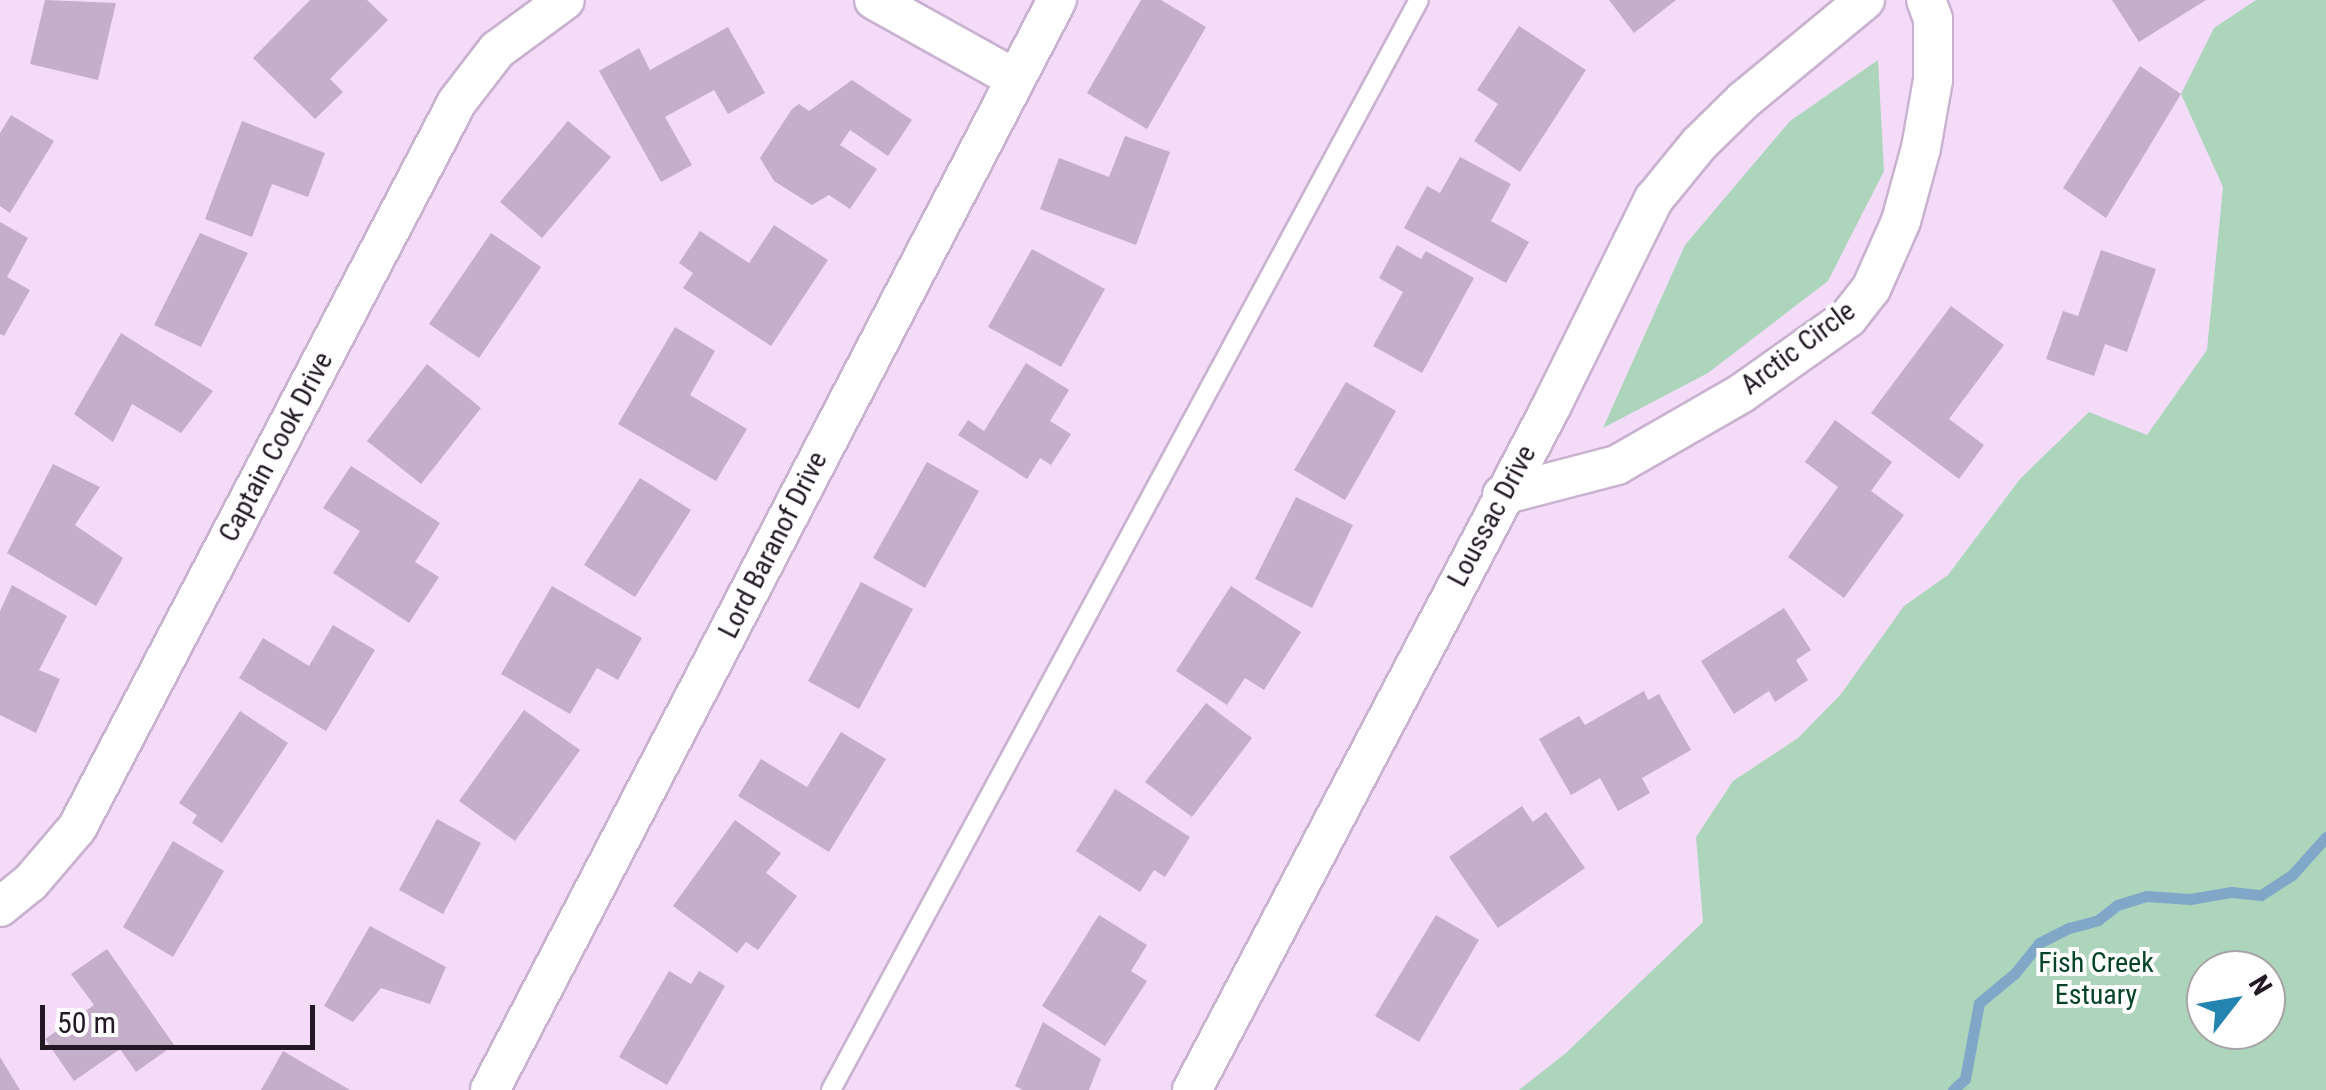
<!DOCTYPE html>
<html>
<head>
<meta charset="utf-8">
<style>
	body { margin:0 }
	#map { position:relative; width:2326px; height:1090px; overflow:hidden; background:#f4dcf9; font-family:"Roboto Condensed",sans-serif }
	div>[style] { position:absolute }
	.green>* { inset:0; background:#acd5bc }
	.stream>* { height:11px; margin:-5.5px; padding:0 5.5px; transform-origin:5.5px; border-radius:5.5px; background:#80a7c8 }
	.building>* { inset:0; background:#c5aeca }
	.roads { filter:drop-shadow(2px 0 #c9b2cf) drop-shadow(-2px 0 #c9b2cf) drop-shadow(0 2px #c9b2cf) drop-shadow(0 -2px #c9b2cf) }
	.lane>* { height:18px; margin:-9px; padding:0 9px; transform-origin:9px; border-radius:9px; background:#fff }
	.street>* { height:38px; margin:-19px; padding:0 19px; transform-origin:19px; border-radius:19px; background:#fff }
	span { translate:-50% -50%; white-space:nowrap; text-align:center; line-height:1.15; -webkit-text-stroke:8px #fff; paint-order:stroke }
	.street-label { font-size:28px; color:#221924 }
	.park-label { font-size:28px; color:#064329 }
	.north { position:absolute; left:2186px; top:950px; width:100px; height:100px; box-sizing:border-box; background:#fff; border:2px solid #a7a3a7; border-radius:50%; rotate:59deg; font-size:28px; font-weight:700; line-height:40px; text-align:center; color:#221924 }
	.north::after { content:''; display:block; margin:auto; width:35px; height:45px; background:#2284af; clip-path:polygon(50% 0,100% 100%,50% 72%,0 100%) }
	.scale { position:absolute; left:40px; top:1005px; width:275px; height:45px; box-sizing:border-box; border:5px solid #221924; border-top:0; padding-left:12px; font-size:30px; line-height:35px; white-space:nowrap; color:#221924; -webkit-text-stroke:8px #fff; paint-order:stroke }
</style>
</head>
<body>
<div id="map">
	<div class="green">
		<div style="clip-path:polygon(evenodd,2256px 0,2326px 0,2326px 1090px,1519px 1090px,1566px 1053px,1703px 922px,1696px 837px,1733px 781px,1798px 738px,1841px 694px,1904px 606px,1948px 575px,2020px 479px,2089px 412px,2147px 435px,2207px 350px,2223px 187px,2181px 94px,2214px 28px,2256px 0,2206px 970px,2266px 970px,2266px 1030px,2206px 1030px,2206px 970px)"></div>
		<div style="clip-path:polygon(1878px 60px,1884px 171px,1828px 281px,1708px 373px,1603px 428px,1685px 245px,1790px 121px)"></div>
	</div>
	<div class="stream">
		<div style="left:1953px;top:1090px;width:16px;rotate:-43deg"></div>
		<div style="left:1965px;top:1079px;width:77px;rotate:-79.6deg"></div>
		<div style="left:1979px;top:1003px;width:47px;rotate:-39.8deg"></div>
		<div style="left:2015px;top:973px;width:38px;rotate:-51deg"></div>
		<div style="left:2039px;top:943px;width:34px;rotate:-27deg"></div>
		<div style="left:2069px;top:928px;width:30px;rotate:-15deg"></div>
		<div style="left:2098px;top:920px;width:24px;rotate:-38deg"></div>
		<div style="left:2117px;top:905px;width:30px;rotate:-17deg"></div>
		<div style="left:2146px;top:896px;width:44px;rotate:3.9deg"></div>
		<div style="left:2190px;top:899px;width:42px;rotate:-9.7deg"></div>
		<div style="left:2231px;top:892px;width:30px;rotate:6deg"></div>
		<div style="left:2261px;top:895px;width:37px;rotate:-33deg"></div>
		<div style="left:2292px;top:875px;width:51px;rotate:-48.2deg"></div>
	</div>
	<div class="building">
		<div style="clip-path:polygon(45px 0,116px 3px,98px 80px,30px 64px)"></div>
		<div style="clip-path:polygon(310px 0,367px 0,388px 20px,330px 79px,343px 92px,315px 119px,253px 58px)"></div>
		<div style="clip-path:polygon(1141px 0,1161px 0,1206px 27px,1147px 129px,1087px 93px)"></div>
		<div style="clip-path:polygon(1609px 0,1676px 0,1634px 33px)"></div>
		<div style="clip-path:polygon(2112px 0,2206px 0,2139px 42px)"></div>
		<div style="clip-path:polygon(1519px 26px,1586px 70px,1520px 172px,1474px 141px,1498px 104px,1477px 90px)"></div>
		<div style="clip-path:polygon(728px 27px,765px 93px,728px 114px,714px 90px,665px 117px,692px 165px,661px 182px,599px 71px,639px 48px,650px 70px)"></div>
		<div style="clip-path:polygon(2140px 66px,2181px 94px,2106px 218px,2063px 188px)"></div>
		<div style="clip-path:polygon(852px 80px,912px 120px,888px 156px,850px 130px,840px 145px,877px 169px,850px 209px,829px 195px,812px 205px,774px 181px,760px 158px,792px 109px,799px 104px,809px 111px)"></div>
		<div style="clip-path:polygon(11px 115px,54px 141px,10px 213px,0 206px,0 133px)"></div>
		<div style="clip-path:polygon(242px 121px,325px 153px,308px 197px,272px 184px,252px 237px,205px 219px)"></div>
		<div style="clip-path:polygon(568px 121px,611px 157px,542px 238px,500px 202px)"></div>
		<div style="clip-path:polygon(1125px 136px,1170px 152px,1136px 245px,1040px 209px,1059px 158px,1109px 177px)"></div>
		<div style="clip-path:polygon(1460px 157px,1511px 184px,1491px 221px,1529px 242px,1506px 283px,1404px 228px,1427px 186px,1440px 193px)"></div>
		<div style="clip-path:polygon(0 222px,28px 238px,7px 277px,30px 290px,4px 336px,0 334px)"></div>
		<div style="clip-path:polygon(774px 225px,828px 260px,771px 346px,683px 288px,693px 273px,679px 263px,700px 231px,749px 263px)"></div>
		<div style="clip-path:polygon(200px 233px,248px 253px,201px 347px,154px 325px)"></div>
		<div style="clip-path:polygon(491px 233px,541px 267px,479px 358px,429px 324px)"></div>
		<div style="clip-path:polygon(1397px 245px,1421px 259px,1426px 251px,1474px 278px,1422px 373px,1373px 346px,1403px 292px,1379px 278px)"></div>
		<div style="clip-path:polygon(1032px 249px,1105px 289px,1061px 367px,988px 327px)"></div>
		<div style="clip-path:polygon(2101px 250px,2156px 269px,2127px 352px,2105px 344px,2094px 376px,2046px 359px,2063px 311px,2078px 316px)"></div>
		<div style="clip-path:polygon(1951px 306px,2004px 345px,1949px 419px,1984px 445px,1959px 479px,1871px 413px)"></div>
		<div style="clip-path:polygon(675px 327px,715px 351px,690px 395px,747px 429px,716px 481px,618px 424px)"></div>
		<div style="clip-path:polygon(121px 333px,213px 391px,181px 433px,132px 404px,113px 442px,74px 414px)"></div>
		<div style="clip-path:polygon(1026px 363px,1069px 390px,1050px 421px,1071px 434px,1051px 465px,1040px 458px,1027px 479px,958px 435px,968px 420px,984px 431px)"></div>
		<div style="clip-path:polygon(427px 364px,481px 408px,421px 484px,367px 441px)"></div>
		<div style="clip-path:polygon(1346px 382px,1396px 411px,1345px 500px,1294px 470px)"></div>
		<div style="clip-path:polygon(1835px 420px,1892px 462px,1871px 491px,1904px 515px,1844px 598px,1788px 557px,1838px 487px,1805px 462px)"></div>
		<div style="clip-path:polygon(927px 462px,979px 491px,925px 588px,873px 558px)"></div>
		<div style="clip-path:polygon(53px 464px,100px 487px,75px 525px,123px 558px,96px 606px,7px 553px)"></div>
		<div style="clip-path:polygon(351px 466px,440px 523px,415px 562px,439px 577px,409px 623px,333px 573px,360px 531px,323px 508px)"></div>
		<div style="clip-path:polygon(640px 478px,691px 510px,635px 597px,584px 565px)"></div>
		<div style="clip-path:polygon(1296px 497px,1353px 525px,1312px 608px,1255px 579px)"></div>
		<div style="clip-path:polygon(861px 582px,913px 609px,859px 709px,808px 681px)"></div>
		<div style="clip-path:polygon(12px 585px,67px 616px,39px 670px,60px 679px,36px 733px,0 715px,0 611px)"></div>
		<div style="clip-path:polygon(552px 586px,642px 638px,618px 680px,597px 668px,570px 714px,501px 674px)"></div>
		<div style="clip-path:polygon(1231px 586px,1301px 632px,1264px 690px,1245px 678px,1227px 705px,1176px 671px)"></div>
		<div style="clip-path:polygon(1784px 608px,1811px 650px,1796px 660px,1808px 680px,1775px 702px,1769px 691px,1734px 714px,1701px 661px)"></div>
		<div style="clip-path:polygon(333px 625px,375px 650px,326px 731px,239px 678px,263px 638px,309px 666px)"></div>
		<div style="clip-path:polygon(1644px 691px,1648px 700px,1659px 694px,1691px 750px,1642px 778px,1650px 793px,1618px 811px,1600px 778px,1571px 795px,1539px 739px,1579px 716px,1585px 725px)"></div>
		<div style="clip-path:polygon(1206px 703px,1252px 738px,1192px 817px,1145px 782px)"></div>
		<div style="clip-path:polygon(524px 710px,580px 750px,515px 841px,459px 801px)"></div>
		<div style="clip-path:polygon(240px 711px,288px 743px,222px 843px,192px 823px,197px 815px,179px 803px)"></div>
		<div style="clip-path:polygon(841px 732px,886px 759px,829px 852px,738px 796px,761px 759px,807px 787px)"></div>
		<div style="clip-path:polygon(1115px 789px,1190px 837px,1165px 877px,1154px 870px,1140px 892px,1076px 851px)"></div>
		<div style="clip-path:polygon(1522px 806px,1533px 822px,1546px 812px,1585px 868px,1498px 928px,1449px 857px)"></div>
		<div style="clip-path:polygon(437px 819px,481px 843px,443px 914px,399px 890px)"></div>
		<div style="clip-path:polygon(735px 820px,781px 853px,766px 873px,797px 896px,758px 950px,746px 942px,737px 953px,673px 906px)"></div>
		<div style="clip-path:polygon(173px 841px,224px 871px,173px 957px,123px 927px)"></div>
		<div style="clip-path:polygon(1099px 915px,1147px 945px,1131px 971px,1147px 981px,1105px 1046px,1042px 1006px)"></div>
		<div style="clip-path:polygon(1436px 915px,1479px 940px,1419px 1042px,1375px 1016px)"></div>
		<div style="clip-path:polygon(370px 926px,446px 967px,430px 1004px,381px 988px,353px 1022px,324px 1006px)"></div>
		<div style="clip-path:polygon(107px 949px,174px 1045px,136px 1072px,120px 1049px,74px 1081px,45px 1039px,94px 1005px,71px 974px)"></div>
		<div style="clip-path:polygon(669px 971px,691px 984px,699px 971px,725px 986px,667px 1085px,619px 1057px)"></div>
		<div style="clip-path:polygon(1043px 1022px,1101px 1059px,1089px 1090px,1023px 1090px,1015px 1086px)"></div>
		<div style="clip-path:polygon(283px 1051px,350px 1090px,261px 1090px)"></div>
		<div style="clip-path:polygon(0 1057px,20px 1090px,0 1090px)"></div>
	</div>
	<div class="roads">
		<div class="lane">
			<div style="left:831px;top:1090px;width:1238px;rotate:-61.66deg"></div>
		</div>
		<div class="street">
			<div style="left:874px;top:0;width:160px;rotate:29.1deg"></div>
			<div style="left:1502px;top:495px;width:119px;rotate:-14.6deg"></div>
			<div style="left:1617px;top:465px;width:144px;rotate:-29.9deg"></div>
			<div style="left:1742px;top:393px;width:130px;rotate:-35.3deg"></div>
			<div style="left:1848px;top:318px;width:37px;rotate:-52deg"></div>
			<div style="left:1871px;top:289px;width:74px;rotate:-66.2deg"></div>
			<div style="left:1901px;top:221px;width:76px;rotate:-74.7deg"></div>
			<div style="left:1921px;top:148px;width:69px;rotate:-80deg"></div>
			<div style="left:1933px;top:80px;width:61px;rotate:-90deg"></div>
			<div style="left:1933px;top:19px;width:20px;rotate:-110deg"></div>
			<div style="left:0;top:907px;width:38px;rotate:-39deg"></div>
			<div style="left:30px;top:883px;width:72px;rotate:-49.5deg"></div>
			<div style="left:77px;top:828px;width:819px;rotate:-62.37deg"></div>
			<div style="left:457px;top:102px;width:66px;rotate:-52.4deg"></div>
			<div style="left:497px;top:50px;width:84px;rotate:-36.3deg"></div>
			<div style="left:490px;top:1090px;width:1229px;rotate:-62.52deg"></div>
			<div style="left:1192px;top:1090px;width:772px;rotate:-62.27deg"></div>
			<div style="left:1551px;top:407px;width:232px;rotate:-63.7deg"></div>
			<div style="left:1654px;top:199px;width:71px;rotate:-50.7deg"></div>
			<div style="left:1699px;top:144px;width:63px;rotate:-44.4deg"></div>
			<div style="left:1744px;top:100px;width:157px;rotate:-39.6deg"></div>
		</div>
	</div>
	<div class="street-label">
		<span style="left:1798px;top:348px;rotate:-37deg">Arctic Circle</span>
		<span style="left:276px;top:447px;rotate:-62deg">Captain Cook Drive</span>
		<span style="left:1492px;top:516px;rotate:-62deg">Loussac Drive</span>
		<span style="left:773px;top:545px;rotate:-63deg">Lord Baranof Drive</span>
	</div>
	<div class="park-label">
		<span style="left:2096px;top:979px">Fish Creek<br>Estuary</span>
	</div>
	<div class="north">N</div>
	<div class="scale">50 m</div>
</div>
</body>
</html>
